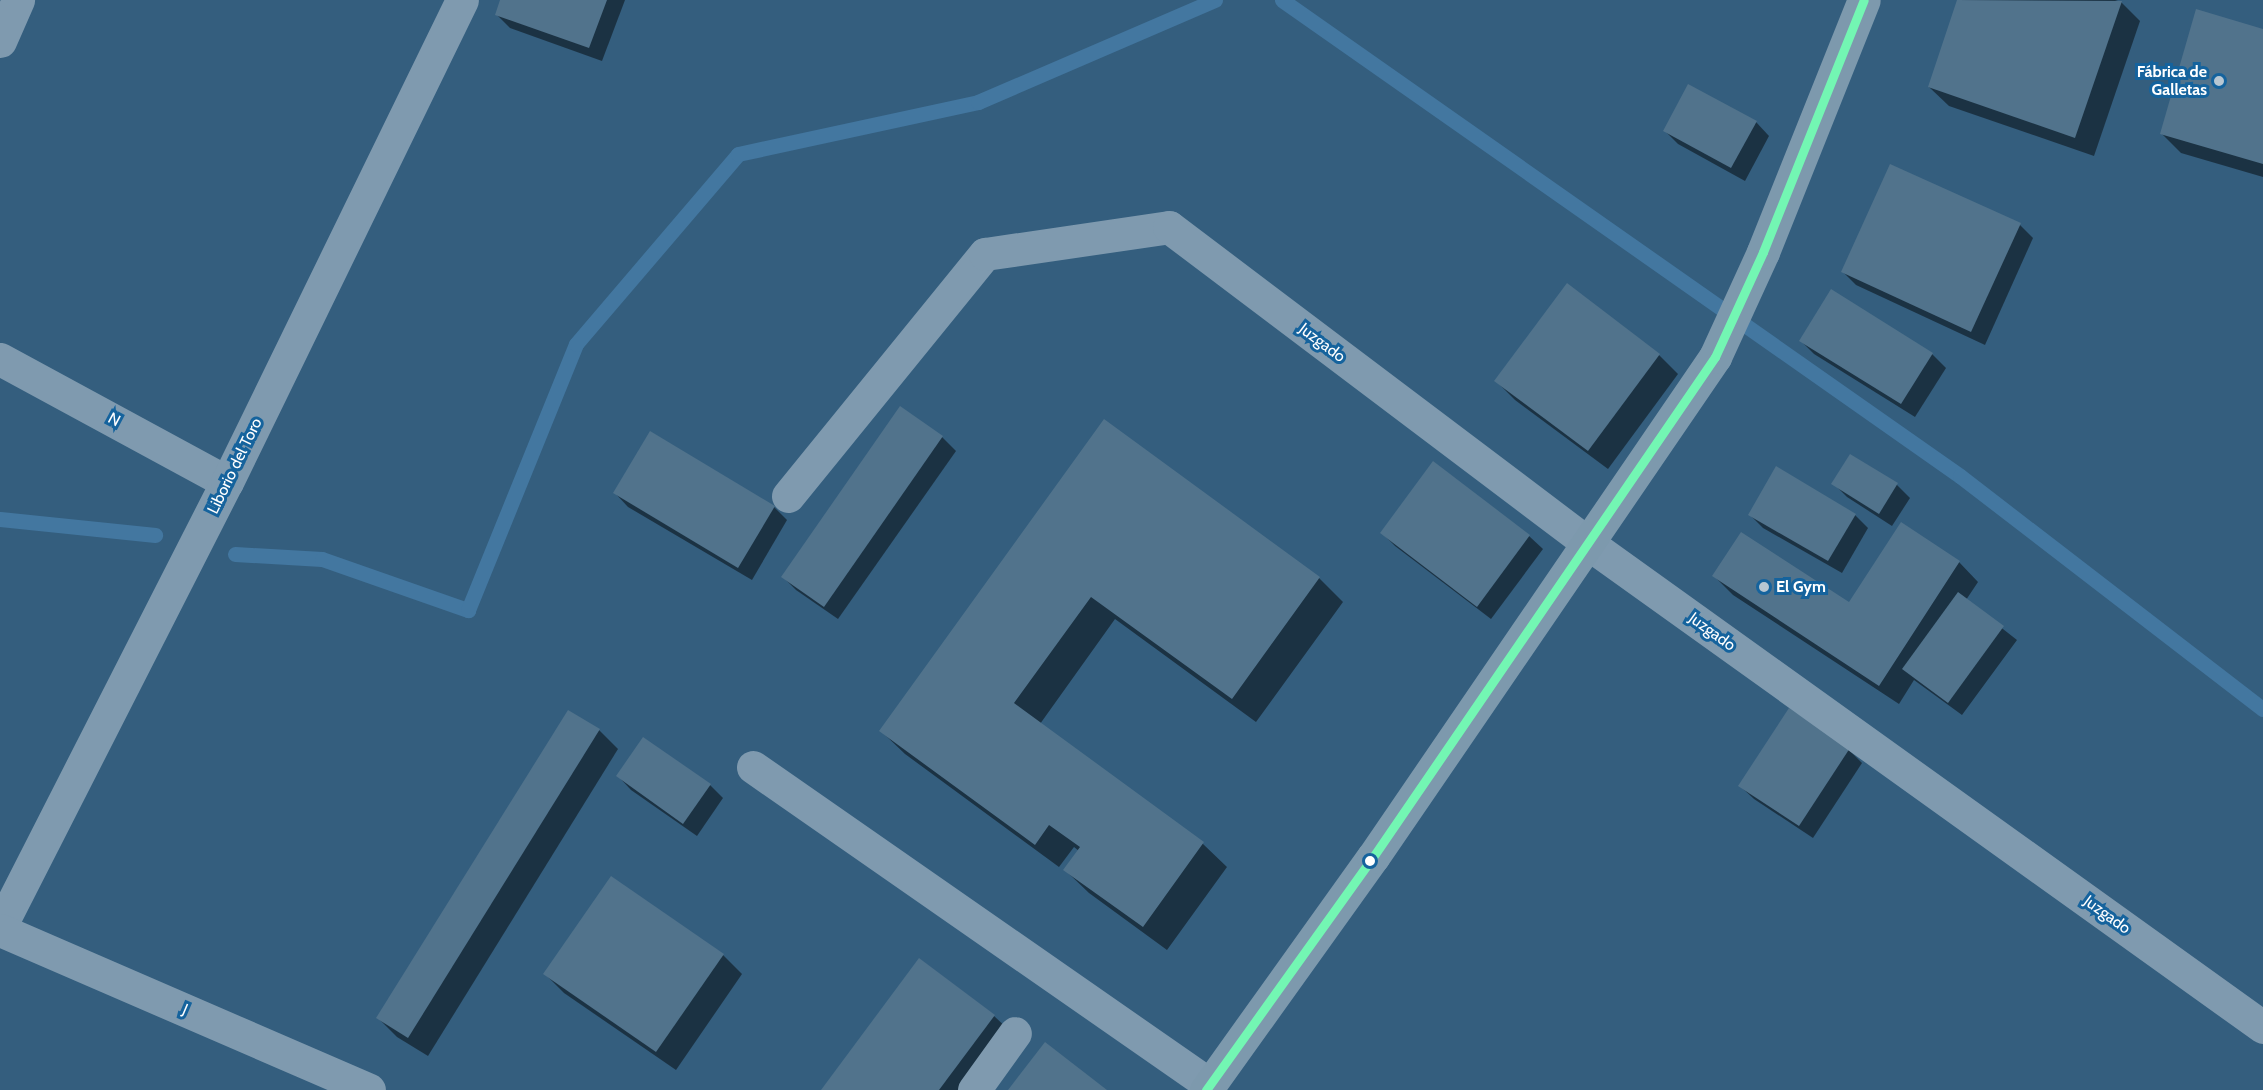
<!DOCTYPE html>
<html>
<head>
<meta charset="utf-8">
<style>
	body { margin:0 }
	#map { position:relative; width:2263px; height:1090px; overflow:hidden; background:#345e7e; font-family:Cabin,sans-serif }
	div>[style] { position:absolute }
	.shadow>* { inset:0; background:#0007 }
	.stream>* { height:15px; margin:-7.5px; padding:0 7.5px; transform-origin:7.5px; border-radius:7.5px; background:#4377a0 }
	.building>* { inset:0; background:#51738c }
	.minor>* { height:33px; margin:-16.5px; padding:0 16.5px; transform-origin:16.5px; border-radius:16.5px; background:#7f9aaf }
	.major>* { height:33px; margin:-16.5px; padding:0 16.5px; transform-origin:16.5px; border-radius:16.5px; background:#7d99ad }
	.bus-1>* { height:9px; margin:-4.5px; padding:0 4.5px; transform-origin:4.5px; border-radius:4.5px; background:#73f6b3 }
	.dots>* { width:16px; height:16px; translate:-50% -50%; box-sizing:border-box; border:3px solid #15639d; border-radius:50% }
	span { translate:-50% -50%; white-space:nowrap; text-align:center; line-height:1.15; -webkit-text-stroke:6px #15639d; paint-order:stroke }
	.poi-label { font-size:16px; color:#fff; font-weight:700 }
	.right { translate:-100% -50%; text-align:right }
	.left { translate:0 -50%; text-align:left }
	.street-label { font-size:16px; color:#fff }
</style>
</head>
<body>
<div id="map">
	<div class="shadow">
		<div style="clip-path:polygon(502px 0,625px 0,602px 61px,510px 28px,496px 14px)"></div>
		<div style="clip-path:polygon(1959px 0,2115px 0,2121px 2px,2140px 21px,2094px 156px,1949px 106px,1929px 87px)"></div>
		<div style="clip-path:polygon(2263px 30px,2263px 177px,2181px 153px,2162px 134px)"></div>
		<div style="clip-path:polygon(1756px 122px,1769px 136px,1745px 181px,1678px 144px,1665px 131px)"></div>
		<div style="clip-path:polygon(2020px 225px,2033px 238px,1985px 345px,1856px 285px,1843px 272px)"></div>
		<div style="clip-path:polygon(1567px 285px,1659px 355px,1678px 374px,1608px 469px,1515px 400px,1496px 381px)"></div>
		<div style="clip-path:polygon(1801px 341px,1932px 354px,1946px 368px,1915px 417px,1814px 354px)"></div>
		<div style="clip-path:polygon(901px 408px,942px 437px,956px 451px,838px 619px,796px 590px,783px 577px)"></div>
		<div style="clip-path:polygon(1104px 421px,1319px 578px,1343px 602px,1256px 722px,1115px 619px,1040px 724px,1203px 844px,1227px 867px,1167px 950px,1089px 893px,1065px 870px,1079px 851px,1074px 847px,1059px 867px,905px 754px,881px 731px)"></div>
		<div style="clip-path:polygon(1833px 483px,1897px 485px,1910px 498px,1892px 526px,1847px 497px)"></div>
		<div style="clip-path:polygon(615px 493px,774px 507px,787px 520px,752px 580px,628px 507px)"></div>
		<div style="clip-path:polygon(1749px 514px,1855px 515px,1868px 528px,1842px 573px,1763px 528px)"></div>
		<div style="clip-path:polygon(1902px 525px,1959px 562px,1978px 582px,1966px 600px,2017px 640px,1962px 715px,1914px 680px,1899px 704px,1733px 595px,1714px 576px,1850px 604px)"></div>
		<div style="clip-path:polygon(1382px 533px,1529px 536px,1543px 549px,1491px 619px,1395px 546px)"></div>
		<div style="clip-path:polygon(599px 730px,618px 749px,428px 1056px,397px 1037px,378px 1018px)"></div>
		<div style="clip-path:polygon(1849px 750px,1862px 763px,1813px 838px,1754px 799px,1740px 786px)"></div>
		<div style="clip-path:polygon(618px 776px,710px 785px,723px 798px,697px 836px,631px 790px)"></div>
		<div style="clip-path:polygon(723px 955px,742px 974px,676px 1070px,564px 993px,545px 974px)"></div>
		<div style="clip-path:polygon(994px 1016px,1008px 1029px,963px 1090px,823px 1090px)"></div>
	</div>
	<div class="stream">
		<div style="left:1282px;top:0;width:828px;rotate:35.07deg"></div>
		<div style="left:1960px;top:476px;width:382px;rotate:37.6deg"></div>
		<div style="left:0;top:519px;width:156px;rotate:5.9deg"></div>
		<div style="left:235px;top:554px;width:87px;rotate:3.3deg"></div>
		<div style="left:322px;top:559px;width:155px;rotate:19.3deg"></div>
		<div style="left:468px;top:610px;width:287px;rotate:-67.9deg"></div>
		<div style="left:576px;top:344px;width:250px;rotate:-49.5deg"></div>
		<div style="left:738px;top:154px;width:246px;rotate:-12.2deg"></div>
		<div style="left:978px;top:102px;width:258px;rotate:-23.3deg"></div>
	</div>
	<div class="building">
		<div style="clip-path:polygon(500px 0,607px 0,589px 48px,495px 15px)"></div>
		<div style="clip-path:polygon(1957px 0,2122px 1px,2075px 138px,1928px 87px)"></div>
		<div style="clip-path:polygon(2196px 9px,2263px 29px,2263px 164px,2160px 134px)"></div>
		<div style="clip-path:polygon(1688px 84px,1757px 121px,1731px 168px,1663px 131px)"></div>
		<div style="clip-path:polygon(1890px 164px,2021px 223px,1971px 332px,1841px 272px)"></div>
		<div style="clip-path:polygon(1567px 283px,1660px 354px,1588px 451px,1494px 381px)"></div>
		<div style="clip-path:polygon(1831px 289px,1933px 353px,1901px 404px,1799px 341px)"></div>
		<div style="clip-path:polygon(900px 406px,943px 436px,824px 607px,781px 577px)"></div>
		<div style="clip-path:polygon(1104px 419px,1320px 577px,1232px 699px,1091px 597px,1014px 703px,1204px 842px,1143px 927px,1063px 870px,1080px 847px,1049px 825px,1035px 845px,879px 731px)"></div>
		<div style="clip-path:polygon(650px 431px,775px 506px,738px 568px,613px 493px)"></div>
		<div style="clip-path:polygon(1850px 454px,1898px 483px,1879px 514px,1831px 484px)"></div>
		<div style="clip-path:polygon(1433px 461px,1530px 535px,1477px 607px,1380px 533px)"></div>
		<div style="clip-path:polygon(1776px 466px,1856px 514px,1828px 561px,1748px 515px)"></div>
		<div style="clip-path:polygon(1901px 522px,1960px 561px,1879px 686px,1712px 576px,1741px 532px,1849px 602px)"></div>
		<div style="clip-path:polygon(1958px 592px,2004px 626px,1948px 703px,1902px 669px)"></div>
		<div style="clip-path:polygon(1789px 708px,1850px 748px,1799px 826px,1738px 786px)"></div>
		<div style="clip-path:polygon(568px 710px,600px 729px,408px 1038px,376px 1018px)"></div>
		<div style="clip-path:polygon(643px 737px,711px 784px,683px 824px,616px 776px)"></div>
		<div style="clip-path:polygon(611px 876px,724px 954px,656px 1052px,543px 974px)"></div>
		<div style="clip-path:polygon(919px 958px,995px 1015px,939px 1090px,821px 1090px)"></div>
		<div style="clip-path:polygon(1045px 1042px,1107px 1090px,1008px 1090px)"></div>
	</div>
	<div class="minor">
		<div style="left:0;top:41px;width:45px;rotate:-66.3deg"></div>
		<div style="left:0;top:359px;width:258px;rotate:28.5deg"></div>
		<div style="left:788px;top:496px;width:312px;rotate:-50.9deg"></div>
		<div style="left:985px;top:254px;width:186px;rotate:-8.3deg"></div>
		<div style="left:1169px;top:227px;width:526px;rotate:37.04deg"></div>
		<div style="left:1589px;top:544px;width:829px;rotate:35.63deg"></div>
		<div style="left:753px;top:767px;width:557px;rotate:34.83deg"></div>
		<div style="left:0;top:927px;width:500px;rotate:-63deg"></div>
		<div style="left:227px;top:482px;width:536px;rotate:-64.01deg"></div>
		<div style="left:0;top:930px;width:402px;rotate:23.4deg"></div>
		<div style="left:974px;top:1090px;width:70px;rotate:-54.3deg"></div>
	</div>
	<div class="major">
		<div style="left:1206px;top:1090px;width:287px;rotate:-54.4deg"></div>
		<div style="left:1373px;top:857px;width:606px;rotate:-55.63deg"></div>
		<div style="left:1715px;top:357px;width:115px;rotate:-65.4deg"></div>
		<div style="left:1763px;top:252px;width:271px;rotate:-68.2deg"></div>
	</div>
	<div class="bus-1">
		<div style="left:1206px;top:1090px;width:287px;rotate:-54.4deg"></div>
		<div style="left:1373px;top:857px;width:606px;rotate:-55.63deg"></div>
		<div style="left:1715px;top:357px;width:115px;rotate:-65.4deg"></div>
		<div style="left:1763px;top:252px;width:271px;rotate:-68.2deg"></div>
	</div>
	<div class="dots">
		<div style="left:2219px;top:81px;background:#b8c7d2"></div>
		<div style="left:1764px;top:587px;background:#b8c7d2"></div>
		<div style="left:1370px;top:861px;background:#fff"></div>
	</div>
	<div class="poi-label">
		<span class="right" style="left:2207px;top:81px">Fábrica de<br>Galletas</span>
		<span class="left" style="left:1776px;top:587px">El Gym</span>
	</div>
	<div class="street-label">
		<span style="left:1322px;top:343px;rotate:37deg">Juzgado</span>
		<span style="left:114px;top:420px;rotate:28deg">N</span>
		<span style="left:235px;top:466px;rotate:-64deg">Liborio del Toro</span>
		<span style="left:1712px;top:632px;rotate:36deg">Juzgado</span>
		<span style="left:2107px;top:915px;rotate:36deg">Juzgado</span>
		<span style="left:185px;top:1010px;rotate:23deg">J</span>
	</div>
</div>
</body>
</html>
